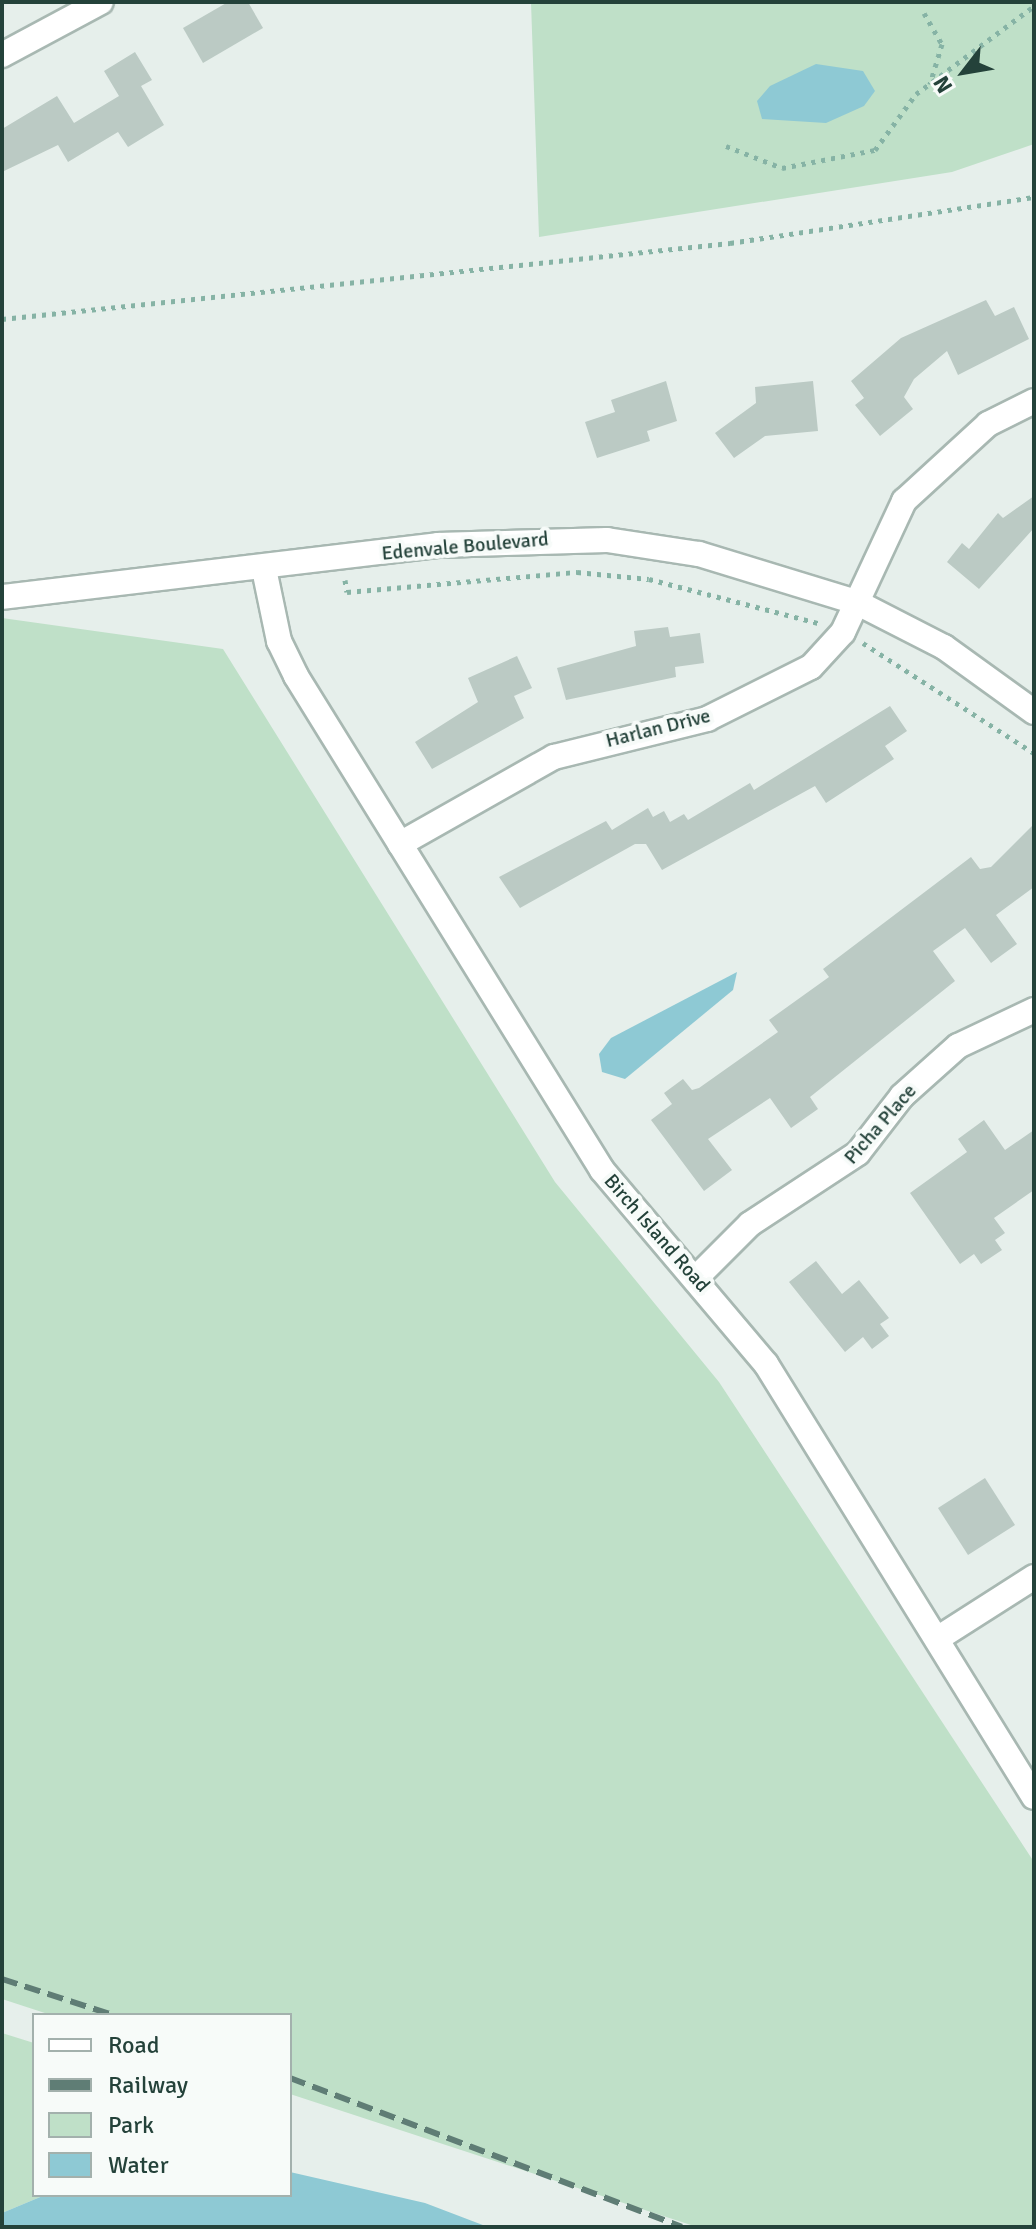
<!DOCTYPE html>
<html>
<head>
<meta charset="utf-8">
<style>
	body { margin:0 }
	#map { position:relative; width:1036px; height:2229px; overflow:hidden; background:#e6efeb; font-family:Signika,sans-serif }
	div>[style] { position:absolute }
	.green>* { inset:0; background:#bfe0c8 }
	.water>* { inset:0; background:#8ec9d4 }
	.building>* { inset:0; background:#bbcac4 }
	.path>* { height:5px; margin-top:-2.5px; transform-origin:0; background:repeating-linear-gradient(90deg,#86b3a5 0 4px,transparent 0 10px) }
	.roads { filter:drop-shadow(2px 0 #a8b8b2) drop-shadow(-2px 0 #a8b8b2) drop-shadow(0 2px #a8b8b2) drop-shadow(0 -2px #a8b8b2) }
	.minor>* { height:24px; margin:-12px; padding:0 12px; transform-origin:12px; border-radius:12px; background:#fff }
	.tertiary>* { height:24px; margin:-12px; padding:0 12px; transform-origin:12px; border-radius:12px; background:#fff }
	.rail>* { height:6px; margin-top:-3px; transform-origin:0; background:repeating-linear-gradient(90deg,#5f7d75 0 16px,transparent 0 24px) }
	span { translate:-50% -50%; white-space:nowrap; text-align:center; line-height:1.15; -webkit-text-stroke:8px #f7fbf9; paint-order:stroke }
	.street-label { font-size:20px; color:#24423a }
	.frame { position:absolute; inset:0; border:4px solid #24423a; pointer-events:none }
	.legend { position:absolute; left:32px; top:2013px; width:260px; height:184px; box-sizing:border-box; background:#f7fbf9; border:2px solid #a3b1ad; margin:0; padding:10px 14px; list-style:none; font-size:24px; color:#24423a }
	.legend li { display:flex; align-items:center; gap:16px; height:40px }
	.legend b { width:40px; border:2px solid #a3b1ad }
	.north { position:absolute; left:924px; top:32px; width:80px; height:80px; -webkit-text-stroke:6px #f7fbf9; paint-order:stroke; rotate:239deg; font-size:22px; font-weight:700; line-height:32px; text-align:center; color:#24423a }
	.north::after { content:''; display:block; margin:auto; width:28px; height:36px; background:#24423a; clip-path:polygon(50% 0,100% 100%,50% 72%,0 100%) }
</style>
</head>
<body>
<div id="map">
	<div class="green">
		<div style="clip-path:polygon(531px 2px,1034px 2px,1034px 144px,952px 172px,539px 237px)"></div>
		<div style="clip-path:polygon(2px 618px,223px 649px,555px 1182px,719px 1382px,1034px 1862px,1034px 2227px,697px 2227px,290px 2094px,290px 2015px,51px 2015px,2px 1999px)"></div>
		<div style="clip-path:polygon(2px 2033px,34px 2043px,34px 2195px,45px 2195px,2px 2213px)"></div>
	</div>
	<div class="water">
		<div style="clip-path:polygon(816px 64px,863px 71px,875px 91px,864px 106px,826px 123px,762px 119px,757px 101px,770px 86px)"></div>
		<div style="clip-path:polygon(737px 972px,733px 990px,625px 1079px,602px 1072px,599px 1054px,611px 1038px)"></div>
		<div style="clip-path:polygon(290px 2172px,425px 2203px,488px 2227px,2px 2227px,2px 2213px,45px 2195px,290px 2195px)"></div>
	</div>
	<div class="building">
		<div style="clip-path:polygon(228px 2px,248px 2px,263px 28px,203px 63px,183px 28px)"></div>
		<div style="clip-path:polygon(135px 52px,152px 80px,141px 86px,164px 125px,128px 147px,118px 132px,68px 162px,58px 145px,2px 172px,2px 129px,57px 96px,74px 123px,119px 96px,104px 71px)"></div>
		<div style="clip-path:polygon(986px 300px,995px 316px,1014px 307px,1029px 339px,958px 375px,947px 351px,914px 379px,904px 397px,913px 409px,880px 436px,855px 405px,864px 398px,851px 381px,901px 338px)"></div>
		<div style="clip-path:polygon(666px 381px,677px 421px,647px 431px,650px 441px,597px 458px,585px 422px,615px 412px,611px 400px)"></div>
		<div style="clip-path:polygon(813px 381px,818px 431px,765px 436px,734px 458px,715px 433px,756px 403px,755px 387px)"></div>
		<div style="clip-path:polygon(1034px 496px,1034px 528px,979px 589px,947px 562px,962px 543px,969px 549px,998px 513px,1003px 518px)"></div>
		<div style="clip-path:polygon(668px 627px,670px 637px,700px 633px,704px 663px,675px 667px,676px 677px,566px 700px,557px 668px,636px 646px,634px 631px)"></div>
		<div style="clip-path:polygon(517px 656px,532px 688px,514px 696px,524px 718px,432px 769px,415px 742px,478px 702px,468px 678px)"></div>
		<div style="clip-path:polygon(890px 706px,907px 731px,885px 746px,894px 759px,826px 803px,815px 786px,662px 870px,646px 844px,635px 844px,520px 908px,499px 877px,606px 821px,612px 830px,648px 808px,653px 817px,664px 811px,670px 822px,684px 814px,688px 820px,750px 783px,754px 790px)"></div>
		<div style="clip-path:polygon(1034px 824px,1034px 887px,996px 915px,1017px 944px,991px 963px,965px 928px,933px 951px,955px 981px,810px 1097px,818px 1109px,791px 1128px,770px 1098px,708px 1139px,732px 1170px,704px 1191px,651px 1120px,672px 1104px,664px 1093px,683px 1079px,692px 1090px,699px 1088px,778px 1032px,769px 1020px,829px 977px,823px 969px,971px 857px,980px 869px,991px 867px)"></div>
		<div style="clip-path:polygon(984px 1120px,1005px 1150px,1034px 1130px,1034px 1190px,994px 1218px,1005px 1233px,995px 1240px,1002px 1250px,981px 1264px,974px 1254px,960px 1264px,910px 1193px,967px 1152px,958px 1139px)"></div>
		<div style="clip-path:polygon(816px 1261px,842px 1294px,859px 1280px,889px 1318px,880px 1324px,889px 1336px,872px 1349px,863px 1337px,845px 1352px,789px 1282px)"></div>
		<div style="clip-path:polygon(985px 1478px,1015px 1525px,968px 1555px,938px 1508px)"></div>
	</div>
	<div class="path">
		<div style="left:924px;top:13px;width:36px;rotate:60deg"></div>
		<div style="left:942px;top:44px;width:42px;rotate:106.7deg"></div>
		<div style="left:726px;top:146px;width:60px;rotate:21.4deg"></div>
		<div style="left:782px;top:168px;width:95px;rotate:-11deg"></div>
		<div style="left:875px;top:150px;width:69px;rotate:-53.8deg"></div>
		<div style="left:916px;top:94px;width:147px;rotate:-36.7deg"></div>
		<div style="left:2px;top:319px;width:732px;rotate:-5.96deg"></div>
		<div style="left:730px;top:243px;width:307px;rotate:-8.6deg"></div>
		<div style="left:345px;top:580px;width:12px;rotate:81deg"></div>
		<div style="left:347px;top:592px;width:231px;rotate:-5deg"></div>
		<div style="left:577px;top:572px;width:72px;rotate:5.6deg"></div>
		<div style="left:649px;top:579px;width:175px;rotate:14.6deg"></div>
		<div style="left:863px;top:643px;width:203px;rotate:32.8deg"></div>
	</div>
	<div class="roads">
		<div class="minor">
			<div style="left:2px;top:55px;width:112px;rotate:-28.2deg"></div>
			<div style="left:264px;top:569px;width:74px;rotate:78.2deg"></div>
			<div style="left:279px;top:641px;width:39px;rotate:64deg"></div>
			<div style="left:296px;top:676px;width:581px;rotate:58.22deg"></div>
			<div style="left:602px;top:1170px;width:254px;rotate:49.8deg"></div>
			<div style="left:766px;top:1364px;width:509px;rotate:58.25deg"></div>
			<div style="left:400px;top:844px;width:177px;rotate:-29.5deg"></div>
			<div style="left:554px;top:757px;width:158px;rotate:-13.9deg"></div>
			<div style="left:707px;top:719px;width:116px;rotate:-26.6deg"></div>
			<div style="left:811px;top:667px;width:47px;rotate:-47.6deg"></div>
			<div style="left:843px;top:632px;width:145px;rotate:-65deg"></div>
			<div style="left:904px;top:501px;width:114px;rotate:-42.5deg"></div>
			<div style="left:988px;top:424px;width:51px;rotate:-26.6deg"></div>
			<div style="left:696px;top:1278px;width:76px;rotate:-45deg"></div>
			<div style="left:750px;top:1224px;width:129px;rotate:-33.3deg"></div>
			<div style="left:858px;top:1153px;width:72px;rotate:-52.3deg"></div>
			<div style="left:902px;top:1096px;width:75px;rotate:-41.8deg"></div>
			<div style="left:958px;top:1046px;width:84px;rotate:-25.3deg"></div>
			<div style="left:937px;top:1639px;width:115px;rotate:-32.6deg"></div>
		</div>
		<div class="tertiary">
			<div style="left:2px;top:597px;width:439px;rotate:-6.8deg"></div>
			<div style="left:438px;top:545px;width:169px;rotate:-1.7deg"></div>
			<div style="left:607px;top:540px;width:93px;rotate:8.7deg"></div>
			<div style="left:699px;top:554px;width:164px;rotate:17deg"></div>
			<div style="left:856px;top:602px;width:99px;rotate:27.1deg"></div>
			<div style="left:944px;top:647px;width:111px;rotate:35.8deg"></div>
		</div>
	</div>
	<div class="rail">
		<div style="left:2px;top:1979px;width:117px;rotate:18deg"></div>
		<div style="left:290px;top:2078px;width:419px;rotate:20.8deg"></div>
	</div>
	<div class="street-label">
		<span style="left:465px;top:546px;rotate:-5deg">Edenvale Boulevard</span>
		<span style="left:658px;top:728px;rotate:-14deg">Harlan Drive</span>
		<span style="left:880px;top:1124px;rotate:-49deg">Picha Place</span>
		<span style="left:657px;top:1233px;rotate:49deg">Birch Island Road</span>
	</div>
	<div class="frame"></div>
	<ul class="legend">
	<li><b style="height:10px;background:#fff"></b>Road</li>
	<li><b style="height:10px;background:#5f7d75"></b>Railway</li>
	<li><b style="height:22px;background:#bfe0c8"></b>Park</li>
	<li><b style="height:22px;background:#8ec9d4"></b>Water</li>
	</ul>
	<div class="north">N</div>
</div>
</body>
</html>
